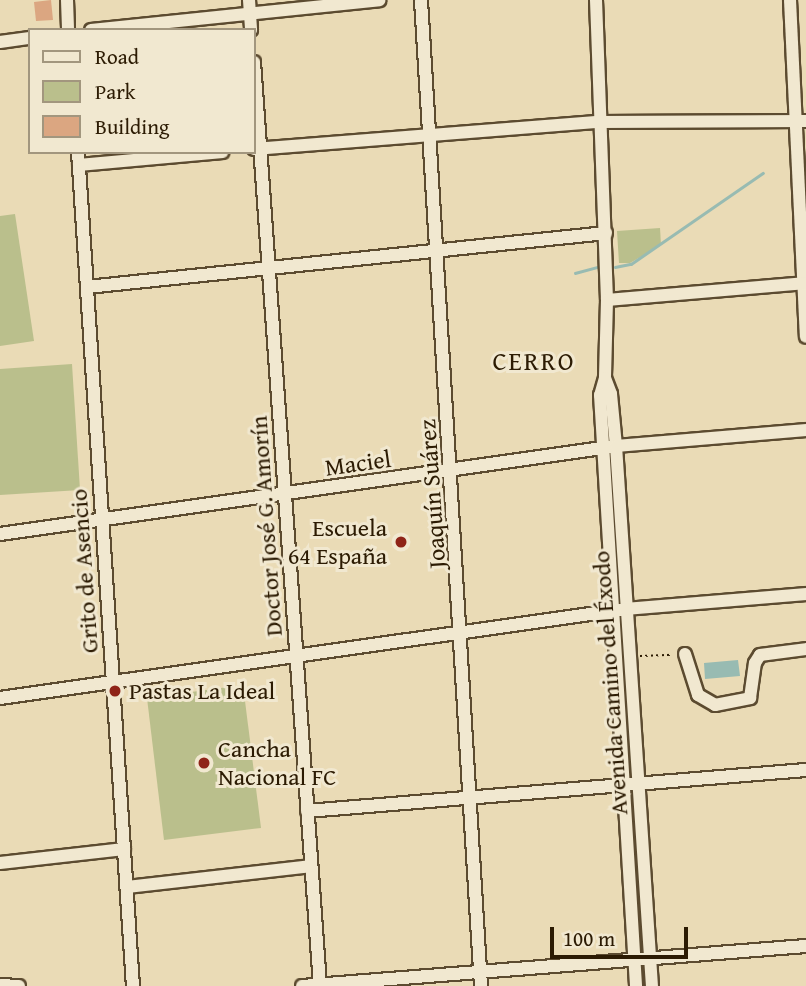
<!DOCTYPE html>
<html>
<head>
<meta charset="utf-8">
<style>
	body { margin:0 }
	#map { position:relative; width:806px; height:986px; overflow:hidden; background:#eadbb6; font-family:"Gentium Book Plus",serif }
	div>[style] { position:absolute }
	.green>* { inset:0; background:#babf8c }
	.water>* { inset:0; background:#98bbb2 }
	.stream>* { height:2.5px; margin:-1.25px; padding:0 1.25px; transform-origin:1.25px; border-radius:1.25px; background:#98bbb2 }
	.building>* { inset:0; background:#dba681 }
	.path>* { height:2px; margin-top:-1px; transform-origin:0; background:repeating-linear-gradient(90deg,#2c1b03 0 2px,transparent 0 5.5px) }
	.roads { filter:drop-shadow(2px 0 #5c4b30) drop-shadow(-2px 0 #5c4b30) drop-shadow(0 2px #5c4b30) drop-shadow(0 -2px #5c4b30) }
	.minor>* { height:12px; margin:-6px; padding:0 6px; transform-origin:6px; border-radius:6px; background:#f1e8d0 }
	.dots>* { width:19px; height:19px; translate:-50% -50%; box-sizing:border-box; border:4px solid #f1e8d0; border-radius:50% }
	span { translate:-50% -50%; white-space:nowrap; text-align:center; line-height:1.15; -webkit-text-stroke:6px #f1e8d0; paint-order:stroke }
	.street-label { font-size:24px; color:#2c1b03 }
	.poi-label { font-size:24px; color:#2c1b03 }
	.right { translate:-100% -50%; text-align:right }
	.left { translate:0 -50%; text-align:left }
	.neighbourhood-label { font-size:26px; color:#2c1b03; letter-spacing:2px }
	.legend { position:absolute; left:28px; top:28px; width:228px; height:126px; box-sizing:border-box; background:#f1e8d0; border:2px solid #a2967e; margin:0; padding:9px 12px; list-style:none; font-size:21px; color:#2c1b03 }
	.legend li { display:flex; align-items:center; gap:14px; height:35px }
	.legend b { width:35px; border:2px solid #a2967e }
	.scale { position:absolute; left:550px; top:927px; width:138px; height:32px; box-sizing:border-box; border:4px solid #2c1b03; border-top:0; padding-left:9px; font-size:21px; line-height:24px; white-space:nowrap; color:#2c1b03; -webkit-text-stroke:5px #f1e8d0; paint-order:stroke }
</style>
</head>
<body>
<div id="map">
	<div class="green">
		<div style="clip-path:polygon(15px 214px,34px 341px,0 346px,0 216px)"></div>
		<div style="clip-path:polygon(660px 228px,661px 245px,630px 263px,619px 263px,617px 231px)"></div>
		<div style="clip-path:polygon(72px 364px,80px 490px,0 495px,0 369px)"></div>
		<div style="clip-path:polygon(243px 685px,261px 828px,164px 840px,147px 698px)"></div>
	</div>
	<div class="water">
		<div style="clip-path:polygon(738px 660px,740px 676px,705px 679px,704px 663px)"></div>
	</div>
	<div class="stream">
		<div style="left:615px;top:267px;width:16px;rotate:-11deg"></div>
		<div style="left:631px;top:264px;width:160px;rotate:-34.6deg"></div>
		<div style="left:575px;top:273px;width:24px;rotate:-15deg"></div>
	</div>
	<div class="building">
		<div style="clip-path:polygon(51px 0,53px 20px,36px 21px,34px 2px)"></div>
	</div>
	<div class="path">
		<div style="left:640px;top:656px;width:33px;rotate:-2deg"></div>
	</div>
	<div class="roads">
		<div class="minor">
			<div style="left:67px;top:0;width:30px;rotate:88deg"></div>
			<div style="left:249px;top:0;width:30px;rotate:86deg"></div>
			<div style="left:421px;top:0;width:988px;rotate:86.52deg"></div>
			<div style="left:596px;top:0;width:300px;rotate:87.9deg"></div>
			<div style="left:607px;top:300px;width:78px;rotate:91.5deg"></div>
			<div style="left:605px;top:378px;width:18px;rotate:106deg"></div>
			<div style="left:600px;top:395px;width:592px;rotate:86.51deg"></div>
			<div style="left:790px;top:0;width:337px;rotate:87.3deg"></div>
			<div style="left:91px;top:30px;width:290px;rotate:-5.9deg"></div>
			<div style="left:0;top:42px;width:30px;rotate:-8deg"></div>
			<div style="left:254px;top:62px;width:926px;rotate:85.91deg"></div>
			<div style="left:254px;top:149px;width:346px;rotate:-4.5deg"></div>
			<div style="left:599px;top:122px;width:207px;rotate:-0.3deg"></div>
			<div style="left:78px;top:152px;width:836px;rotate:86.23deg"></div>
			<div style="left:79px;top:165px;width:144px;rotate:-5.2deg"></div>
			<div style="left:87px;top:287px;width:522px;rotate:-5.94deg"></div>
			<div style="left:607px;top:300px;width:200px;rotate:-4.9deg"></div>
			<div style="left:605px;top:378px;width:17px;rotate:69deg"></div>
			<div style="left:611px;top:394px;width:52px;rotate:84.5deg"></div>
			<div style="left:616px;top:446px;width:541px;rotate:86.19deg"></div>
			<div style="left:0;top:534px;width:622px;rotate:-8.13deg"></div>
			<div style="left:616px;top:446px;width:191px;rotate:-4.8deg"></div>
			<div style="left:685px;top:654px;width:43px;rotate:72.4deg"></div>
			<div style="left:698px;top:695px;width:20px;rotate:30deg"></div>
			<div style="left:715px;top:705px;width:36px;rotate:-11deg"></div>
			<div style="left:750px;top:698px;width:35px;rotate:-82deg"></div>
			<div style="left:755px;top:663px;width:9px;rotate:-58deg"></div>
			<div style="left:760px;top:655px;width:46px;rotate:-7.4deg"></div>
			<div style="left:0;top:698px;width:631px;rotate:-8.1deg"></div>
			<div style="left:625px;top:609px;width:182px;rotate:-4.7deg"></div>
			<div style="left:307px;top:811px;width:501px;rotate:-4.7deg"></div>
			<div style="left:0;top:863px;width:125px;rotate:-6.4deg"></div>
			<div style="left:127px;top:887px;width:184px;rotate:-6.5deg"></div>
			<div style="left:0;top:985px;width:19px;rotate:3deg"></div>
			<div style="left:302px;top:986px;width:506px;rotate:-4.54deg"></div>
		</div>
	</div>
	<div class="dots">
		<div style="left:401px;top:542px;background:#8f2418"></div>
		<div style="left:115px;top:691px;background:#8f2418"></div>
		<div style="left:204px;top:763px;background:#8f2418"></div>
	</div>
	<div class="street-label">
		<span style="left:358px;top:463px;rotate:-8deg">Maciel</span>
		<span style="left:432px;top:494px;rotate:-94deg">Joaquín Suárez</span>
		<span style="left:266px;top:526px;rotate:-94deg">Doctor José G. Amorín</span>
		<span style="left:84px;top:571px;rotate:-94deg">Grito de Asencio</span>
		<span style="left:610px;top:683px;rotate:-94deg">Avenida Camino del Éxodo</span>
	</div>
	<div class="poi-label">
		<span class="right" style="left:387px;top:542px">Escuela<br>64 España</span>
		<span class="left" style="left:129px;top:691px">Pastas La Ideal</span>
		<span class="left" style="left:218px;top:763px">Cancha<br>Nacional FC</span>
	</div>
	<div class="neighbourhood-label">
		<span style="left:534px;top:361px">CERRO</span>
	</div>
	<ul class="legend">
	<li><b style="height:9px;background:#f1e8d0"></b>Road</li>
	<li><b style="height:19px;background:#babf8c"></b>Park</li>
	<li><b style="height:19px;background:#dba681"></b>Building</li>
	</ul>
	<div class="scale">100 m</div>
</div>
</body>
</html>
